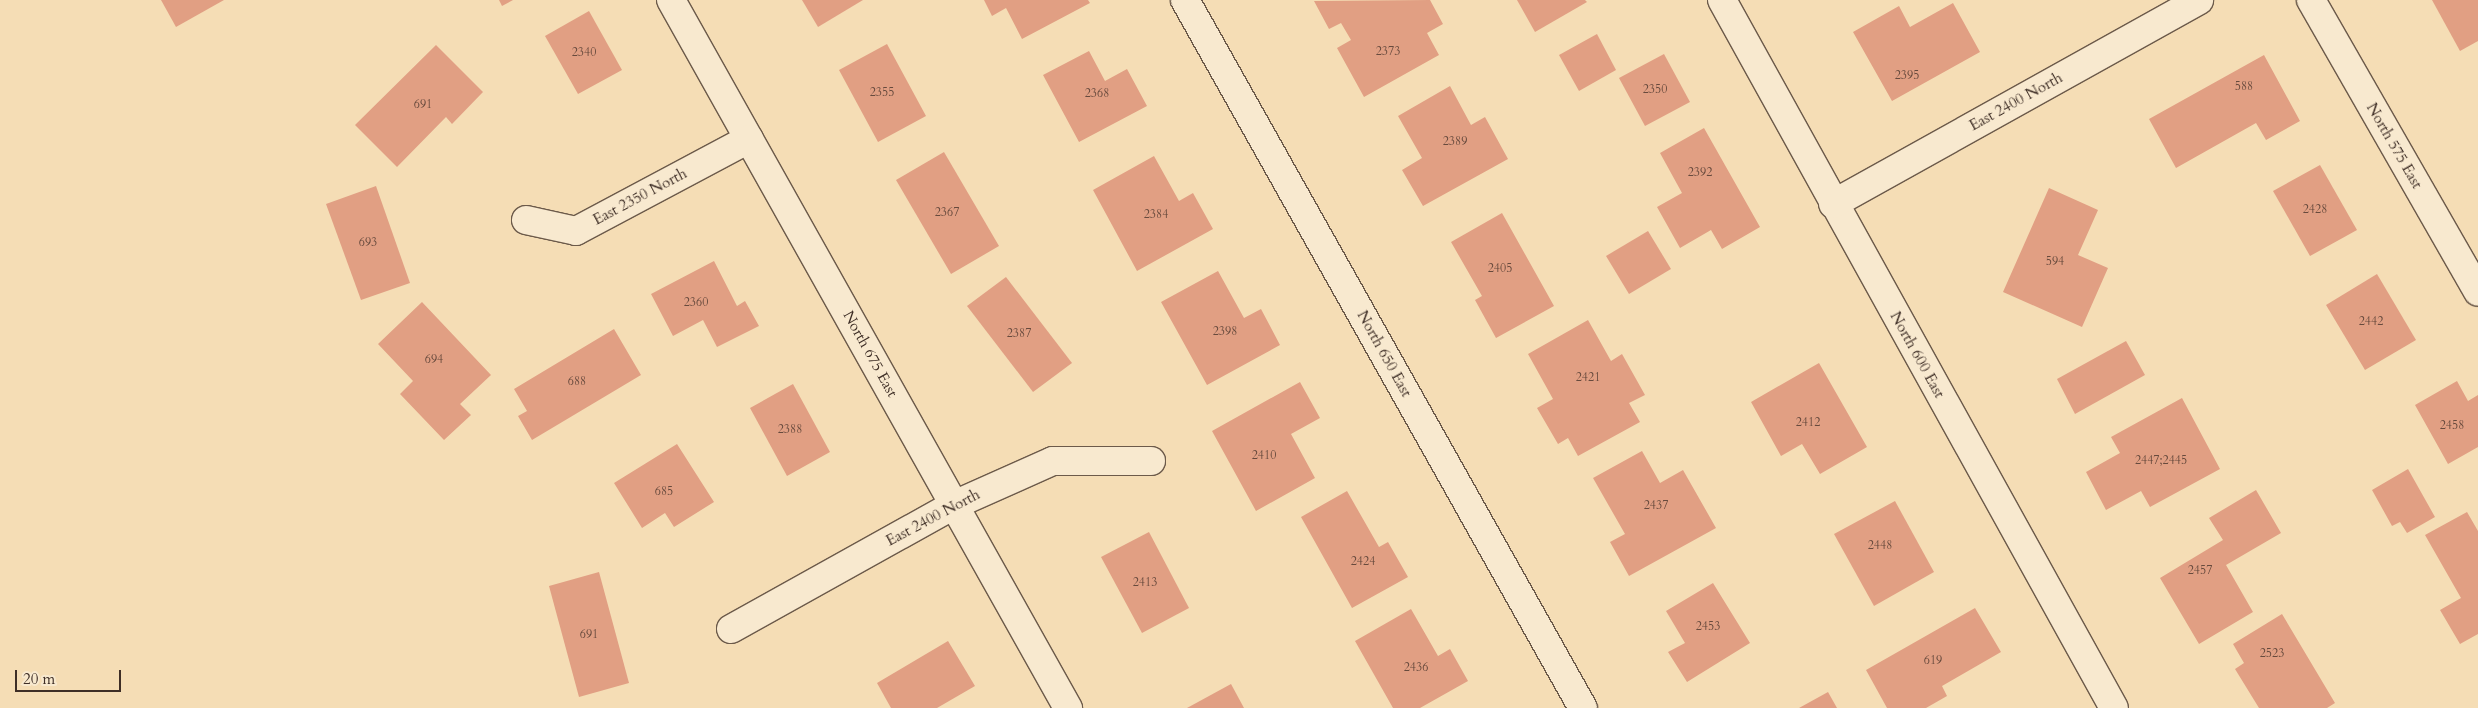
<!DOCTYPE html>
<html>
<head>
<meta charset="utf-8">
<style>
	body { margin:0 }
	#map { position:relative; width:2478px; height:708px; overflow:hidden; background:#f5ddb5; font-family:Cardo,serif }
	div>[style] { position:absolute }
	.building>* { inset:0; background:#e19f83 }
	.roads { filter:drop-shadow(1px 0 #6c5a4a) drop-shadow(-1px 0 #6c5a4a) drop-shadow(0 1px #6c5a4a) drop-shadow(0 -1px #6c5a4a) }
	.minor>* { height:28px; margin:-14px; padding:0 14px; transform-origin:14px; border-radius:14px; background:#f8e9cf }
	span { translate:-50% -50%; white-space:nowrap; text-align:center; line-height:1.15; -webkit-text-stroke:4px #f8e9cf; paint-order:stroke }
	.number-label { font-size:12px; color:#674a3d }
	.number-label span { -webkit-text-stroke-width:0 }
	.street-label { font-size:15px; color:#3e2e26 }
	.scale { position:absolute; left:15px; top:670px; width:106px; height:22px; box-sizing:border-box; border:2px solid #3e2e26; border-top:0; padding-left:6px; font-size:15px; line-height:18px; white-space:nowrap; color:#3e2e26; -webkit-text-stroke:4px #f8e9cf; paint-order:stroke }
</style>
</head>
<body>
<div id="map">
	<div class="building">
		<div style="clip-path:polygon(161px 0,224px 0,176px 27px)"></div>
		<div style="clip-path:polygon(499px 0,513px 0,502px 6px)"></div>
		<div style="clip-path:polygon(802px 0,863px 0,818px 27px)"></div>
		<div style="clip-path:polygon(984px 0,1088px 0,1090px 3px,1022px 39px,1006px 8px,992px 16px)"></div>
		<div style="clip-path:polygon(1430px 0,1443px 24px,1427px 33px,1439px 55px,1364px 97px,1337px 48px,1351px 40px,1341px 23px,1329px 29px,1314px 1px)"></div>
		<div style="clip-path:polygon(1517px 0,1585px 0,1587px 2px,1535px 32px)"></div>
		<div style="clip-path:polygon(2432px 0,2478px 0,2478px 41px,2460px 51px)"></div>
		<div style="clip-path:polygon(1953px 3px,1980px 52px,1892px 101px,1853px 32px,1899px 6px,1910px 27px)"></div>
		<div style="clip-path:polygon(589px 11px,622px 70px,578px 94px,545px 36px)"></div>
		<div style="clip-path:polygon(1597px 34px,1616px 70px,1579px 91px,1559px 55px)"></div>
		<div style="clip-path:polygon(887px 44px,926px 116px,878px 142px,839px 70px)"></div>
		<div style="clip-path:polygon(436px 45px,483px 92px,452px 124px,446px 117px,397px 167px,355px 125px)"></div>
		<div style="clip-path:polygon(1089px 51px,1105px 81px,1127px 69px,1147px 106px,1079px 142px,1043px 75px)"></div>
		<div style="clip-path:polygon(1664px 54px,1690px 102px,1645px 126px,1619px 78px)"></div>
		<div style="clip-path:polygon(2264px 55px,2300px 121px,2266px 140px,2256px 123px,2176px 168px,2149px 119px)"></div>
		<div style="clip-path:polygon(1450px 86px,1471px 125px,1485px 117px,1508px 159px,1423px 206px,1402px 170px,1422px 158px,1398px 116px)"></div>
		<div style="clip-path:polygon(1704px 128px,1760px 227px,1722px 249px,1711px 230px,1680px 248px,1657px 207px,1682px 193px,1660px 153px)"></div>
		<div style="clip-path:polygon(944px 152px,999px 246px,951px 274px,896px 180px)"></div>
		<div style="clip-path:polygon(1154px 156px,1179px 201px,1193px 193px,1213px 229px,1137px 271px,1093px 190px)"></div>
		<div style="clip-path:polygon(2320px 165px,2357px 230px,2310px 256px,2273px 191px)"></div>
		<div style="clip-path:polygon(376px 186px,410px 283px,361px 300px,326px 204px)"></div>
		<div style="clip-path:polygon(2049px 188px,2098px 210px,2078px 255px,2108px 268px,2082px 327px,2003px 292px)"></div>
		<div style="clip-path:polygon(1502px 213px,1554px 306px,1496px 338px,1475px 300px,1482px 296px,1451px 242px)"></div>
		<div style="clip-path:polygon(1648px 231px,1671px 269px,1629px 294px,1606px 256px)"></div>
		<div style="clip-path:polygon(714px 261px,737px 306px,745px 301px,759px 326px,717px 347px,703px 320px,673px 336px,651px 294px)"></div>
		<div style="clip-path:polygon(1218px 271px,1244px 318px,1261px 309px,1280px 345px,1207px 385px,1161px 302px)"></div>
		<div style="clip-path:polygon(2377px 274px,2416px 340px,2365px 370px,2326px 305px)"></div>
		<div style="clip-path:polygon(1006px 277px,1072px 363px,1033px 392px,967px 306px)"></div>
		<div style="clip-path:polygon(422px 302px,491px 375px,460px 404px,471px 415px,444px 440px,400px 394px,413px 381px,378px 344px)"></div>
		<div style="clip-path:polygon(1588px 320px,1611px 361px,1622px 354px,1645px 395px,1629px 403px,1640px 422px,1578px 456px,1568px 438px,1558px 444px,1537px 408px,1553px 399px,1528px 354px)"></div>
		<div style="clip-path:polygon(614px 329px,641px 375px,532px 440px,518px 416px,527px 411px,514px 389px)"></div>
		<div style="clip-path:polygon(2126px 341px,2145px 375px,2075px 414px,2057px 379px)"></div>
		<div style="clip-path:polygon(1819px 363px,1867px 447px,1820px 474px,1802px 444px,1781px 456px,1751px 402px)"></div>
		<div style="clip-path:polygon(2457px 381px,2468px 401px,2478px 395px,2478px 447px,2448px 464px,2415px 405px)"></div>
		<div style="clip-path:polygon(1300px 382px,1320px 418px,1291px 434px,1315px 478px,1256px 511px,1212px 431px)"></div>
		<div style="clip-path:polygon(793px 384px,830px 452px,787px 476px,750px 408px)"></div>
		<div style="clip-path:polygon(2182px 398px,2220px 469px,2150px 507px,2141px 491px,2106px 510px,2086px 472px,2120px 453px,2111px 437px)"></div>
		<div style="clip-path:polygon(677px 444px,714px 502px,674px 527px,665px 513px,642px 528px,614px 483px)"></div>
		<div style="clip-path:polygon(1642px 451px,1660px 483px,1683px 470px,1716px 528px,1629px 576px,1610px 542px,1625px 534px,1593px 478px)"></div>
		<div style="clip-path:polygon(2408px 469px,2435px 517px,2407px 533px,2400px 522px,2392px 526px,2372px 490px)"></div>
		<div style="clip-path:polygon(2256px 490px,2281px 533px,2226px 565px,2253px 612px,2199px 644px,2160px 578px,2223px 540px,2209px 518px)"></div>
		<div style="clip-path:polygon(1347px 491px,1379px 547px,1388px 542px,1408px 577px,1352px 608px,1301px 517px)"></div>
		<div style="clip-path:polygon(1895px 501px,1934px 572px,1874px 606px,1834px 534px)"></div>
		<div style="clip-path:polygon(2467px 512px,2478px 531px,2478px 634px,2460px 644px,2440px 610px,2461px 598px,2425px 535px)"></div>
		<div style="clip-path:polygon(1149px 532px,1189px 608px,1142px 633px,1101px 557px)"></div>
		<div style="clip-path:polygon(599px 572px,629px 683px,579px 697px,549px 586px)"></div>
		<div style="clip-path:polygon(1713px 583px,1750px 643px,1687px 682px,1668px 652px,1685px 643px,1666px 611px)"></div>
		<div style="clip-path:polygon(1975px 608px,2001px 652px,1942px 686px,1947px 696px,1926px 708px,1887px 708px,1866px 670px)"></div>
		<div style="clip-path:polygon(1411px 609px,1438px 656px,1450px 649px,1468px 681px,1420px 708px,1393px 708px,1355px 641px)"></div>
		<div style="clip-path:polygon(2282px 614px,2335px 703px,2327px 708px,2259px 708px,2235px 669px,2244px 663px,2233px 644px)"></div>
		<div style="clip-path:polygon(948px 641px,975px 686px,937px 708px,891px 708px,877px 683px)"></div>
		<div style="clip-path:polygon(1231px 684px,1244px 708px,1187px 708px)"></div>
		<div style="clip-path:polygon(1828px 692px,1837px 708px,1799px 708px)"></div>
	</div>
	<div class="roads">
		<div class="minor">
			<div style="left:671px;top:0;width:812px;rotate:60.72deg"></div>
			<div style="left:1185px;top:0;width:812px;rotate:60.66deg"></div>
			<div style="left:1722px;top:0;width:809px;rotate:61.03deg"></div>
			<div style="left:2311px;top:0;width:336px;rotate:60.2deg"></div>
			<div style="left:1833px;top:204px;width:419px;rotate:-29.1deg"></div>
			<div style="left:526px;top:220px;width:51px;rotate:12.4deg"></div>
			<div style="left:576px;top:231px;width:196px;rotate:-28deg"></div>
			<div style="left:731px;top:629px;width:255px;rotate:-29.1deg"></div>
			<div style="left:954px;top:505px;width:108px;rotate:-24deg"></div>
			<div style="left:1053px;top:461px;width:98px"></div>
		</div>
	</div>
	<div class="number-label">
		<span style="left:1388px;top:52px">2373</span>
		<span style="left:584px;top:53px">2340</span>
		<span style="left:1907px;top:76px">2395</span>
		<span style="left:2244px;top:87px">588</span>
		<span style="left:1655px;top:90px">2350</span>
		<span style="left:882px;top:93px">2355</span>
		<span style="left:1097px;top:94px">2368</span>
		<span style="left:423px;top:105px">691</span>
		<span style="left:1455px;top:142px">2389</span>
		<span style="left:1700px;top:173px">2392</span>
		<span style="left:2315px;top:210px">2428</span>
		<span style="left:947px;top:213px">2367</span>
		<span style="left:1156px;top:215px">2384</span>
		<span style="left:368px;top:243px">693</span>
		<span style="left:2055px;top:262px">594</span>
		<span style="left:1500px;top:269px">2405</span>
		<span style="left:696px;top:303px">2360</span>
		<span style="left:2371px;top:322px">2442</span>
		<span style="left:1225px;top:332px">2398</span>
		<span style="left:1019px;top:334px">2387</span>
		<span style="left:434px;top:360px">694</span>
		<span style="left:1588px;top:378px">2421</span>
		<span style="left:577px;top:382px">688</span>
		<span style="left:1808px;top:423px">2412</span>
		<span style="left:2452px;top:426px">2458</span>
		<span style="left:790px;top:430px">2388</span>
		<span style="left:1264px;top:456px">2410</span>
		<span style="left:2161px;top:461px">2447;2445</span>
		<span style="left:664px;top:492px">685</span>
		<span style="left:1656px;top:506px">2437</span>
		<span style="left:1880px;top:546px">2448</span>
		<span style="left:1363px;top:562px">2424</span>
		<span style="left:2200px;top:571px">2457</span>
		<span style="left:1145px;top:583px">2413</span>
		<span style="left:1708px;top:627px">2453</span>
		<span style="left:589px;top:635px">691</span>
		<span style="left:2272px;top:654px">2523</span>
		<span style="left:1933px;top:661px">619</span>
		<span style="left:1416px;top:668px">2436</span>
	</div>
	<div class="street-label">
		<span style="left:2016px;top:102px;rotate:-29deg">East 2400 North</span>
		<span style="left:2394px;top:146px;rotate:60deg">North 575 East</span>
		<span style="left:640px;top:197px;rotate:-28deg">East 2350 North</span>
		<span style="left:870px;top:354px;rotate:61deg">North 675 East</span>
		<span style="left:1384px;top:354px;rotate:61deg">North 650 East</span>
		<span style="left:1917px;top:355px;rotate:61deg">North 600 East</span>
		<span style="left:933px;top:518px;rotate:-28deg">East 2400 North</span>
	</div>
	<div class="scale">20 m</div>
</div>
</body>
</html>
